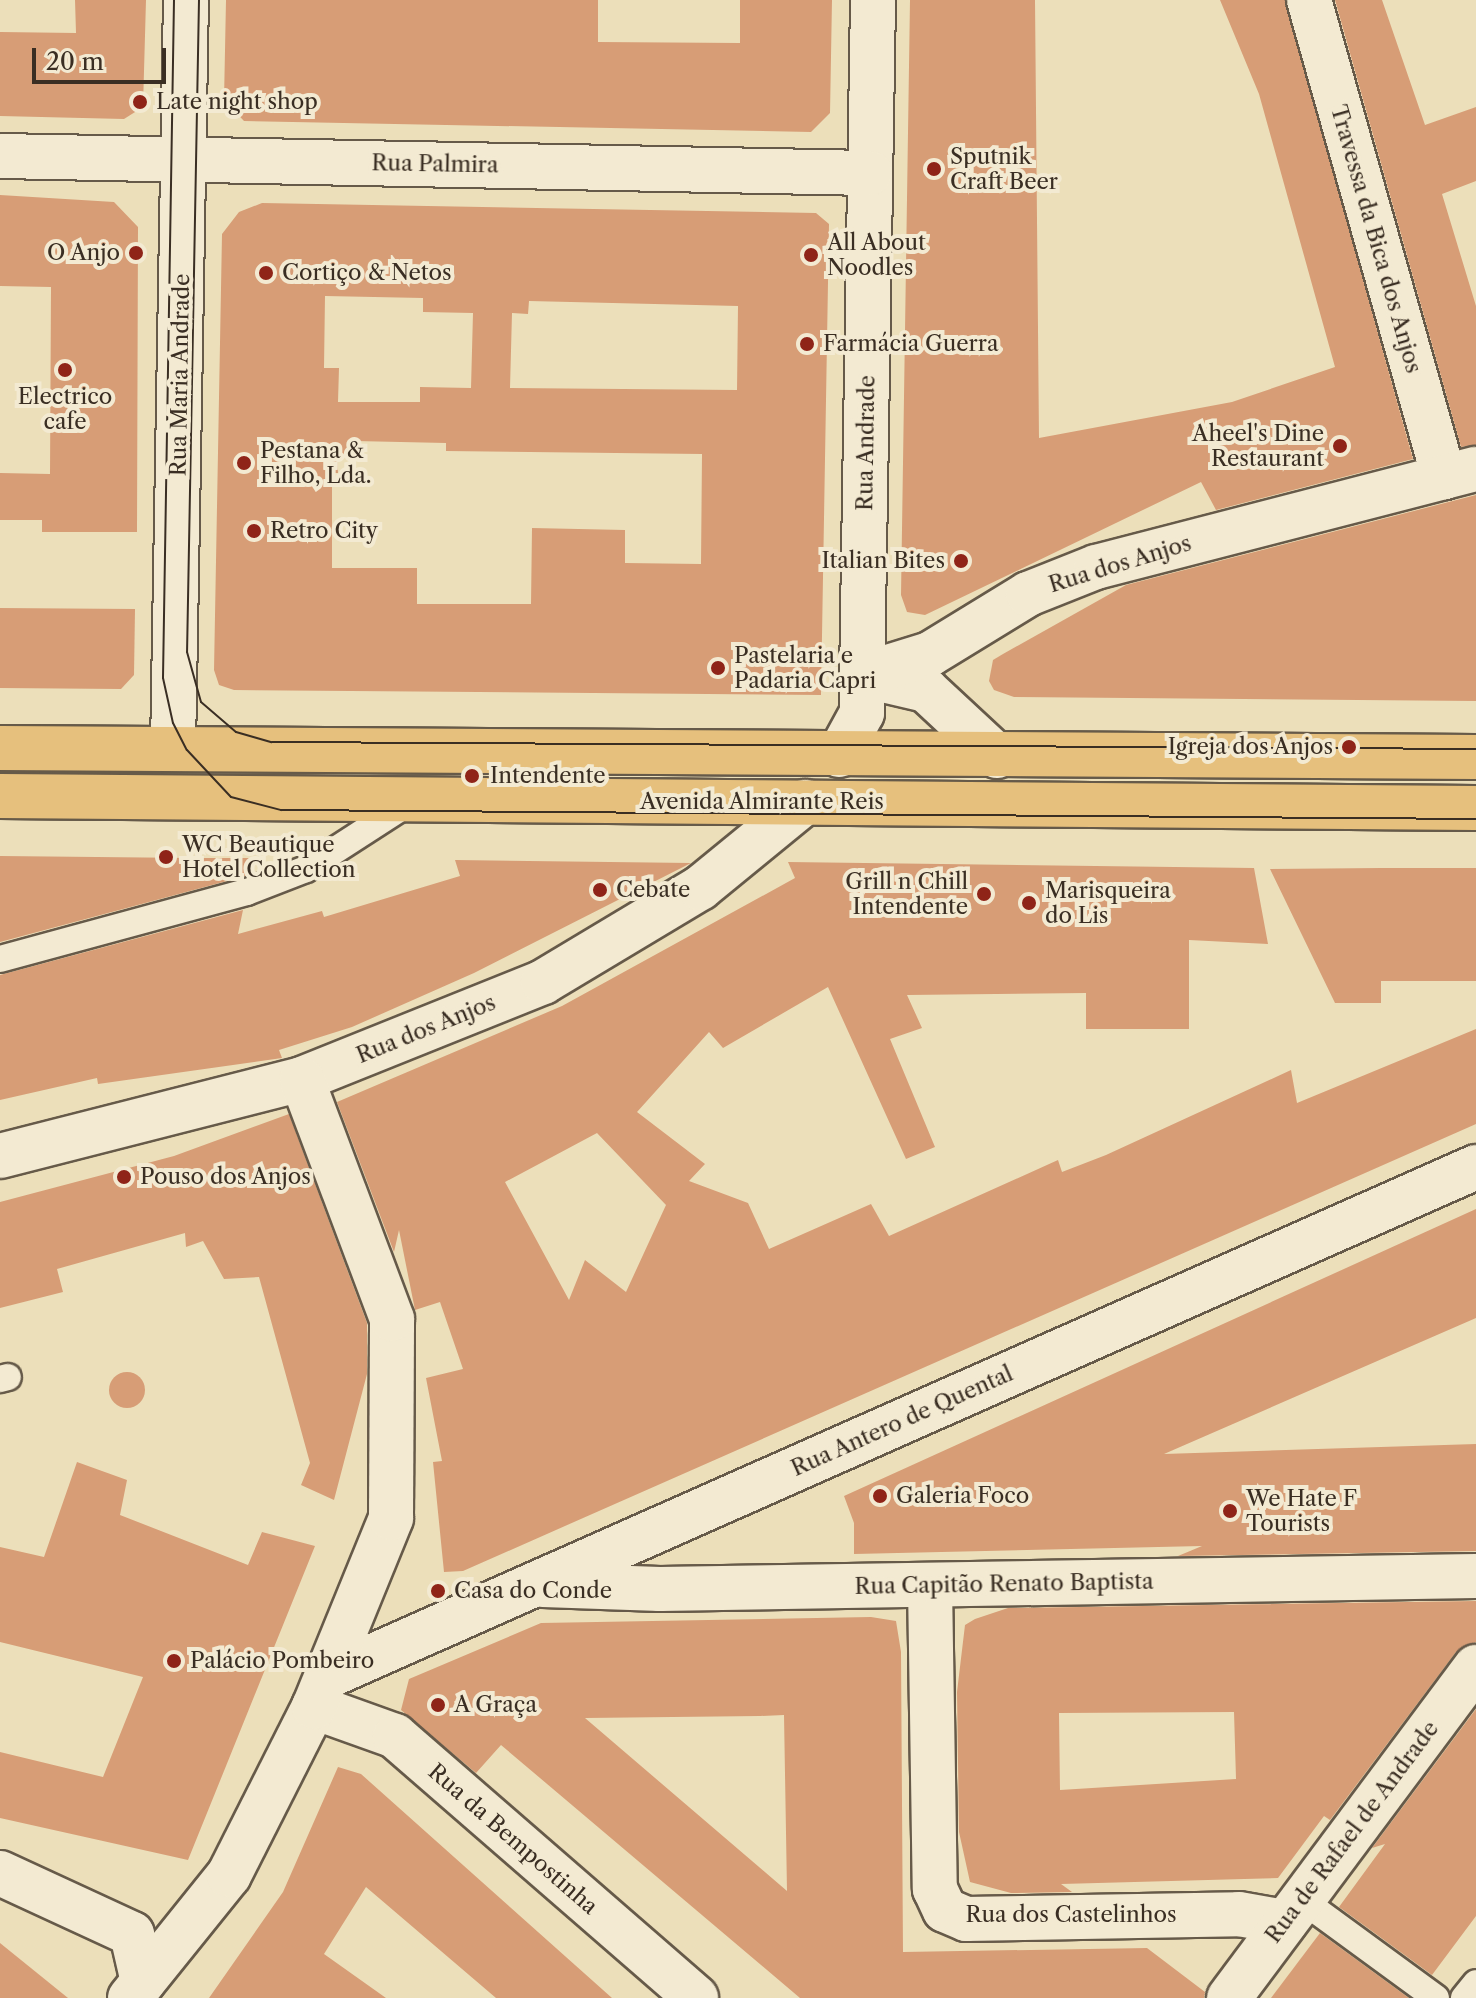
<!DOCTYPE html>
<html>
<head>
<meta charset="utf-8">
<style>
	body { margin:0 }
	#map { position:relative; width:1476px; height:1998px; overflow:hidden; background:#ecdfba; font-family:"Libre Caslon Text",serif }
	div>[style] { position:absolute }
	.building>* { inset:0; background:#d79d76 }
	.round { border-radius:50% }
	.roads { filter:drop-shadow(2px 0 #665a49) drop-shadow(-2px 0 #665a49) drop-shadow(0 2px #665a49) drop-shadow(0 -2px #665a49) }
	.service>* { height:26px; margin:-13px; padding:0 13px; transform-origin:13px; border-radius:13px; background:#f3ead2 }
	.minor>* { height:44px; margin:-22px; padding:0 22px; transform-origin:22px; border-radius:22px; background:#f3ead2 }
	.primary>* { height:44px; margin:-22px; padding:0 22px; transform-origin:22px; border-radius:22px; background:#e6c07d }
	.tram>* { height:2px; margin:-1px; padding:0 1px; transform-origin:1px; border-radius:1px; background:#3a2e23 }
	.dots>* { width:22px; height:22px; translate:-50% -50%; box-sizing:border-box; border:4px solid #f3ead2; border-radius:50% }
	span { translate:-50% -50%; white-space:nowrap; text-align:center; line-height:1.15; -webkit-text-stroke:8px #f3ead2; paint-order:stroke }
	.poi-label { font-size:22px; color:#3a2e23 }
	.left { translate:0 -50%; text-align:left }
	.right { translate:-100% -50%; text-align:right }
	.street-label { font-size:22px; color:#3a2e23 }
	.scale { position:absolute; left:32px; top:48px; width:134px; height:36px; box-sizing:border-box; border:4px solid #3a2e23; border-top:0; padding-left:10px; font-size:24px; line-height:28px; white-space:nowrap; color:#3a2e23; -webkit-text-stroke:6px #f3ead2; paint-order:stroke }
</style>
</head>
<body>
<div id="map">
	<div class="building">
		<div style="clip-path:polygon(75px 0,146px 0,143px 107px,124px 119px,0 116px,0 32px,76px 33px)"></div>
		<div style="clip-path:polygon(226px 0,598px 0,598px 42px,740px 43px,740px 0,832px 0,830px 113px,811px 132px,244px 121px,224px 100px)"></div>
		<div style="clip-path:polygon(910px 0,1035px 0,1039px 438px,1232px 402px,1335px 367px,1259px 94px,1220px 0,1285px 0,1413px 459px,1216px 510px,1201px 482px,925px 615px,907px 612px,901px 595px)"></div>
		<div style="clip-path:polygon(1335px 0,1382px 0,1425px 125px,1476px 107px,1476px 181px,1442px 194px,1476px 306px,1476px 445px,1461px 447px)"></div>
		<div style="clip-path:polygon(0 195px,114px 202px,138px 227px,137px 532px,42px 532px,42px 520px,0 520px,0 473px,50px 474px,51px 287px,0 286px)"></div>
		<div style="clip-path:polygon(evenodd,262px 203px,816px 213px,829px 224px,821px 695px,234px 690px,219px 685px,214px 670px,222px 234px,239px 212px,262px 203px,325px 296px,423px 298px,423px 312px,473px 313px,471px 388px,420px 387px,420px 402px,338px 402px,339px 368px,324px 368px,325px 296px,262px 203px,529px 301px,738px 306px,737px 390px,510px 388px,512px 313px,528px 314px,529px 301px,262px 203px,355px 441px,446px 443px,446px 451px,702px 454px,701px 564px,625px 563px,625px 530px,532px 528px,531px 604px,417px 604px,417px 568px,332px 568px,332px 473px,338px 473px,337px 457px,355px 457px,355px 441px)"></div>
		<div style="clip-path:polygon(1476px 495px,1476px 701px,1014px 697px,994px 690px,989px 681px,993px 660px,1003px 654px,1126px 585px)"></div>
		<div style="clip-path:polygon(0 608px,135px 609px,134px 675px,121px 689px,0 688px)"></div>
		<div style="clip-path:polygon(0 856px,193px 858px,253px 858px,250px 874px,242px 877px,0 942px)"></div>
		<div style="clip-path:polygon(455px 860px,691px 863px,474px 973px,352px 1027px,279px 1050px,282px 1058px,98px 1084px,97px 1078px,0 1100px,0 975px,243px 910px,238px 934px,322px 911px,324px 917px,460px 876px)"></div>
		<div style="clip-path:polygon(evenodd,788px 862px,1254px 868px,1268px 944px,1189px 940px,1189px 1029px,1086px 1029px,1086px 993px,907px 995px,922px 1028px,890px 1039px,935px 1147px,906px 1159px,828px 987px,723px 1048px,709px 1032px,637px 1112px,705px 1164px,689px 1181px,748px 1203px,769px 1249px,871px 1204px,889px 1236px,1058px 1160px,1062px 1172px,1106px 1155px,1291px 1070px,1297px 1103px,1476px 1029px,1476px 1124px,463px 1571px,444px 1572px,433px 1462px,442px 1461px,426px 1378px,463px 1369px,440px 1302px,415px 1310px,399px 1230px,394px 1252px,337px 1102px,562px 1006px,795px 878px,788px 862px,597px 1133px,666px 1205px,626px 1292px,585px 1260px,569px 1300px,505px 1182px,597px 1133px)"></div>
		<div style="clip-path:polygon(1381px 868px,1476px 868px,1476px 981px,1381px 981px,1381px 1003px,1335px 1003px,1270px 869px)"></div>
		<div style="clip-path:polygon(289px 1114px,367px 1323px,367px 1374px,334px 1500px,301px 1485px,310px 1463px,259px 1277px,224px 1279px,203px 1241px,186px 1247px,185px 1233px,57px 1269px,63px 1292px,0 1308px,0 1202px,174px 1156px)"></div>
		<div style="clip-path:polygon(1476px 1209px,1476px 1318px,1164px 1454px,1476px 1444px,1476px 1551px,1178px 1556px,1202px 1546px,854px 1554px,854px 1523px,844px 1496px)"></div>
		<div class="round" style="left:109px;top:1372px;width:36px;height:36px"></div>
		<div style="clip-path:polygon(77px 1462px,127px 1480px,120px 1515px,248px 1565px,262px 1532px,315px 1546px,188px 1860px,0 1818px,0 1752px,103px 1777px,143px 1677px,0 1642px,0 1547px,44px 1557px)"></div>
		<div style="clip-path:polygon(evenodd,1476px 1601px,1476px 1642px,1456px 1652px,1330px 1820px,1324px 1816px,1278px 1878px,1061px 1884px,1072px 1892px,1011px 1893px,970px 1882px,959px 1832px,957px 1692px,965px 1625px,975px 1619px,1008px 1608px,1476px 1601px,1234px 1712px,1236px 1779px,1060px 1790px,1059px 1713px,1234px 1712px)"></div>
		<div style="clip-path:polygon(evenodd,871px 1617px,896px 1621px,901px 1652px,903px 1952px,1147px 1948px,1205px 1992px,1204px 1998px,800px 1998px,501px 1745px,476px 1773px,401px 1710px,409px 1679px,541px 1623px,871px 1617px,784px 1715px,787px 1891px,585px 1718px,760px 1716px,784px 1715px)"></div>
		<div style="clip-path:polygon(1476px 1709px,1476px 1916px,1432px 1975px,1339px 1907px,1385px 1844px,1372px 1848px)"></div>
		<div style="clip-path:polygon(338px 1767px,361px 1774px,612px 1998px,496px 1998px,366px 1887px,324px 1954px,386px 1998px,209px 1998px,283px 1892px)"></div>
		<div style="clip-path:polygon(1320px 1933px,1409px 1998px,1271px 1998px)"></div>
		<div style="clip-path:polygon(0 1943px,68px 1998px,0 1998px)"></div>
	</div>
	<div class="roads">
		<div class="service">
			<div style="left:0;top:959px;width:256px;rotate:-15.2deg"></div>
			<div style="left:247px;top:892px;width:63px;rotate:-21.3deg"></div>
			<div style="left:306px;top:869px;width:121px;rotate:-32.9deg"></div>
			<div style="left:0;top:1379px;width:8px;rotate:-14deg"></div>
			<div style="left:1302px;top:1900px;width:166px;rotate:36.2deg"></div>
			<div style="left:1464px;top:1998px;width:19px;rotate:-51deg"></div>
		</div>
		<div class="minor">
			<div style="left:873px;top:0;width:675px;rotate:90.93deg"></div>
			<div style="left:862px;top:675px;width:66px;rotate:13.2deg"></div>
			<div style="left:926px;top:690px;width:97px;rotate:42.9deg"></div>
			<div style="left:1309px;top:0;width:496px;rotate:74.2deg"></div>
			<div style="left:0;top:156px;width:870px;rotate:1.12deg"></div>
			<div style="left:173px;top:749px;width:749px;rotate:-89.01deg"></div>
			<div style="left:839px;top:755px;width:48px;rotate:-61.3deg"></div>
			<div style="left:862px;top:713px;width:38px;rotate:-90deg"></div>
			<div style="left:862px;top:675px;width:71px;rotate:-17.2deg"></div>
			<div style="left:930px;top:654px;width:115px;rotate:-31.5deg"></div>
			<div style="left:1028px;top:594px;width:73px;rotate:-21.7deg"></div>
			<div style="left:1096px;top:567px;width:392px;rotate:-14.5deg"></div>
			<div style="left:0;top:1156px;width:312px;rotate:-14.3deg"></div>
			<div style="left:302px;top:1079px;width:260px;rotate:-21.9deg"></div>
			<div style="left:543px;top:982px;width:183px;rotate:-30.9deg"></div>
			<div style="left:700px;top:888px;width:136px;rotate:-39.3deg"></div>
			<div style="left:543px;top:1585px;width:117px;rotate:2deg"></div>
			<div style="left:660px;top:1589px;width:816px;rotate:-0.91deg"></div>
			<div style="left:930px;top:1585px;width:304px;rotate:89.1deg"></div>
			<div style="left:935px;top:1889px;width:23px;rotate:65deg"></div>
			<div style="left:945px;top:1910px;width:23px;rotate:23deg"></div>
			<div style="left:966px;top:1919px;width:273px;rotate:-1deg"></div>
			<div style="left:1239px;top:1914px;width:47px;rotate:9.9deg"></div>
			<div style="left:328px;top:1676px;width:1256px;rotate:-23.91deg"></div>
			<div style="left:314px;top:1707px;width:86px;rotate:19.7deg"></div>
			<div style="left:395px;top:1736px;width:399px;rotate:41deg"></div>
			<div style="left:0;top:1873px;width:145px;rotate:24.8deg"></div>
			<div style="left:132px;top:1934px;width:49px;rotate:77.1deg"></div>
			<div style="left:130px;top:1998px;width:158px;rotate:-51.2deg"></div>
			<div style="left:229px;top:1875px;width:188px;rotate:-63.2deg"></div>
			<div style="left:314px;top:1707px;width:204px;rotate:-67.8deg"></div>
			<div style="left:391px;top:1518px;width:199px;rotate:-89.7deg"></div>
			<div style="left:392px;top:1319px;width:256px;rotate:-110.6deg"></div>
			<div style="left:1229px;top:1998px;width:413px;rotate:-53.3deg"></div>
		</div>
		<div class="primary">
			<div style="left:0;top:748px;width:1476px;rotate:0.35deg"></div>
			<div style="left:0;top:796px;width:1476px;rotate:0.47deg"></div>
		</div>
	</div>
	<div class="tram">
		<div style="left:174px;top:0;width:678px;rotate:90.93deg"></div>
		<div style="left:163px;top:678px;width:46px;rotate:77.5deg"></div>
		<div style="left:173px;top:723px;width:30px;rotate:63deg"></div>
		<div style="left:187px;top:750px;width:64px;rotate:46.9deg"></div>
		<div style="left:231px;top:797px;width:52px;rotate:14.6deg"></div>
		<div style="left:281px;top:810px;width:1195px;rotate:0.43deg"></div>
		<div style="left:199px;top:0;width:652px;rotate:91.05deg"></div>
		<div style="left:187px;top:652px;width:52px;rotate:74.4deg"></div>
		<div style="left:201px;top:702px;width:46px;rotate:40.6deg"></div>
		<div style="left:236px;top:732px;width:37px;rotate:16deg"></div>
		<div style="left:272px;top:742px;width:1204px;rotate:0.33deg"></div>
	</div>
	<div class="dots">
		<div style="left:140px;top:102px;background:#8f2418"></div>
		<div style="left:934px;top:169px;background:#8f2418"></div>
		<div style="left:136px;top:253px;background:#8f2418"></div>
		<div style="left:811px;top:255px;background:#8f2418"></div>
		<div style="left:266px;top:273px;background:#8f2418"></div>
		<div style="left:807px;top:344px;background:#8f2418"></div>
		<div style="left:65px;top:370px;background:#8f2418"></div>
		<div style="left:1340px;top:446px;background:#8f2418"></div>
		<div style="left:244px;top:463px;background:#8f2418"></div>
		<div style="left:254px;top:531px;background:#8f2418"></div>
		<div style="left:961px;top:561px;background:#8f2418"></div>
		<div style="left:718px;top:668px;background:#8f2418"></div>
		<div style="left:1349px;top:747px;background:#8f2418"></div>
		<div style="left:472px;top:776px;background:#8f2418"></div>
		<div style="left:166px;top:857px;background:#8f2418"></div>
		<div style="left:600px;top:890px;background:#8f2418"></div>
		<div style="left:984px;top:894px;background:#8f2418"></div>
		<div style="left:1029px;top:903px;background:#8f2418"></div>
		<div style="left:124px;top:1177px;background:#8f2418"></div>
		<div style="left:880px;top:1496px;background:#8f2418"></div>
		<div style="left:1230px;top:1511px;background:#8f2418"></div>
		<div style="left:438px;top:1591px;background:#8f2418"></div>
		<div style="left:174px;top:1661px;background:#8f2418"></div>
		<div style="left:438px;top:1705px;background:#8f2418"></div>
	</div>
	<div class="poi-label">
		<span class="left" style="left:156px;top:102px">Late night shop</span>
		<span class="left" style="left:950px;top:169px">Sputnik<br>Craft Beer</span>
		<span class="left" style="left:827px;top:255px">All About<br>Noodles</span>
		<span class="right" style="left:120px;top:253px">O Anjo</span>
		<span class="left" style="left:282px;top:273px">Cortiço &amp; Netos</span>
		<span class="left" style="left:823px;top:344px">Farmácia Guerra</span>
		<span style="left:65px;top:409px">Electrico<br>cafe</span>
		<span class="right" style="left:1324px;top:446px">Aheel's Dine<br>Restaurant</span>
		<span class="left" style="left:260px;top:463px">Pestana &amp;<br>Filho, Lda.</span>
		<span class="left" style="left:270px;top:531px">Retro City</span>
		<span class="right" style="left:945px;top:561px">Italian Bites</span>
		<span class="left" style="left:734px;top:668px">Pastelaria e<br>Padaria Capri</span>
		<span class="right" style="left:1333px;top:747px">Igreja dos Anjos</span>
		<span class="left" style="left:490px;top:776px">Intendente</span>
		<span class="left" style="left:182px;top:857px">WC Beautique<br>Hotel Collection</span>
		<span class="right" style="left:968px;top:894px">Grill n Chill<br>Intendente</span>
		<span class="left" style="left:616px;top:890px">Cebate</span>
		<span class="left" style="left:1045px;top:903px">Marisqueira<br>do Lis</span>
		<span class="left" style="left:140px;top:1177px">Pouso dos Anjos</span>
		<span class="left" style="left:896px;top:1496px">Galeria Foco</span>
		<span class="left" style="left:1246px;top:1511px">We Hate F<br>Tourists</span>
		<span class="left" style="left:454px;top:1591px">Casa do Conde</span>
		<span class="left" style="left:190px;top:1661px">Palácio Pombeiro</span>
		<span class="left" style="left:454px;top:1705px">A Graça</span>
	</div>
	<div class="street-label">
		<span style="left:435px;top:164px;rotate:1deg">Rua Palmira</span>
		<span style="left:1376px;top:239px;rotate:74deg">Travessa da Bica dos Anjos</span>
		<span style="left:180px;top:375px;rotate:-89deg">Rua Maria Andrade</span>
		<span style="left:866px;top:443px;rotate:-89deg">Rua Andrade</span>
		<span style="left:1120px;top:564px;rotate:-17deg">Rua dos Anjos</span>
		<span style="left:762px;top:802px">Avenida Almirante Reis</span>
		<span style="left:426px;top:1029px;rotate:-22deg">Rua dos Anjos</span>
		<span style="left:902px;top:1421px;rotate:-24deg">Rua Antero de Quental</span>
		<span style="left:1004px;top:1584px;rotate:-1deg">Rua Capitão Renato Baptista</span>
		<span style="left:1352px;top:1832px;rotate:-53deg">Rua de Rafael de Andrade</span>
		<span style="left:513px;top:1839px;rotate:41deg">Rua da Bempostinha</span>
		<span style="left:1071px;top:1915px">Rua dos Castelinhos</span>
	</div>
	<div class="scale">20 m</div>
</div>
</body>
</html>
